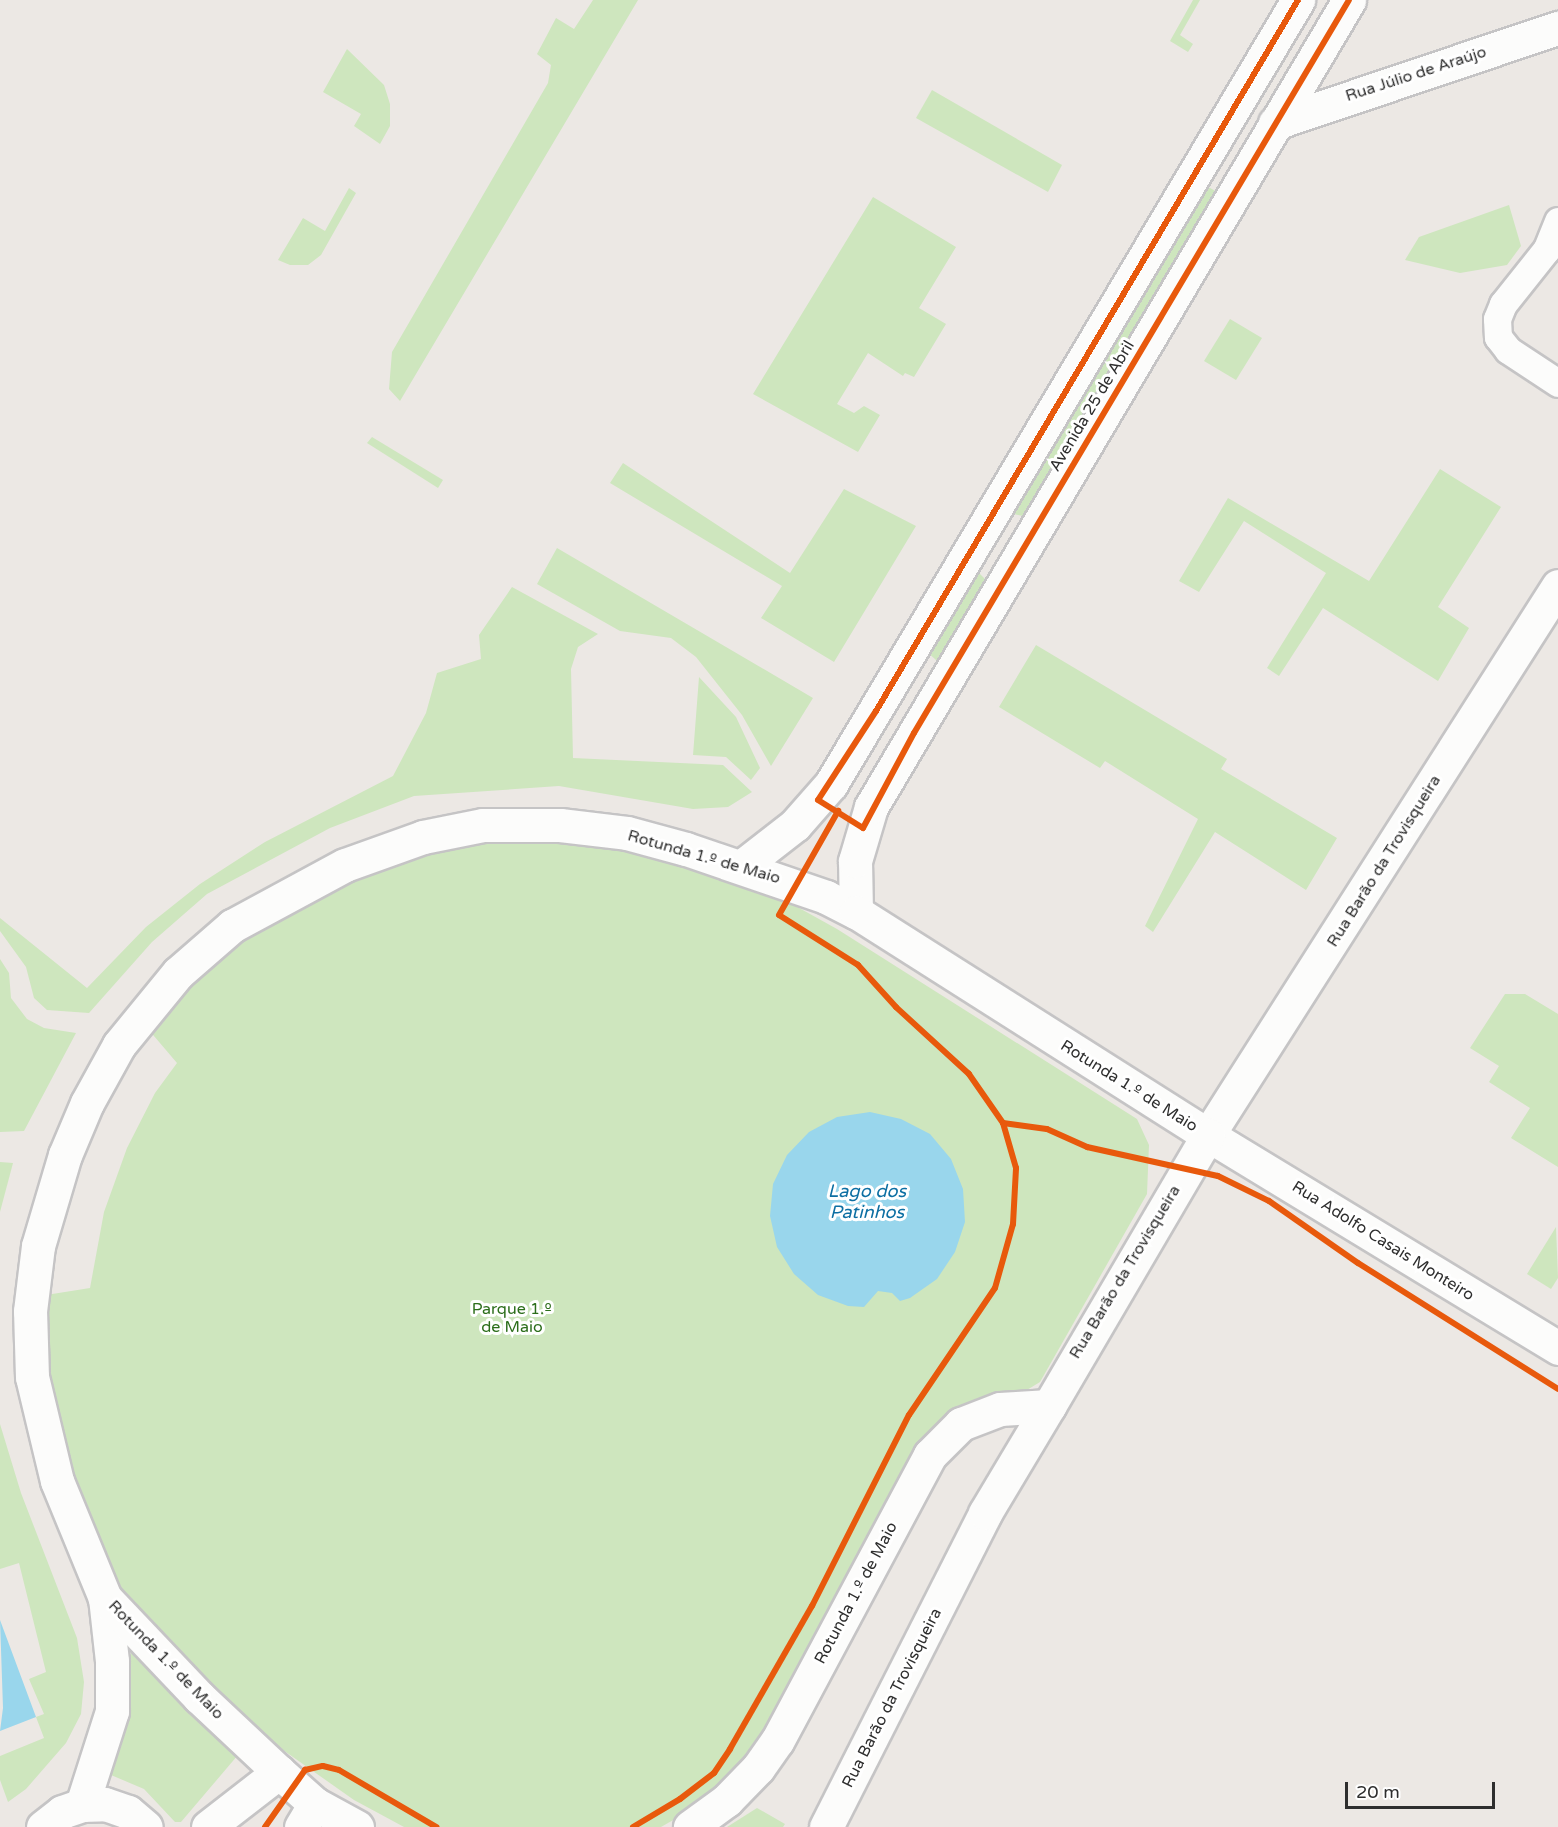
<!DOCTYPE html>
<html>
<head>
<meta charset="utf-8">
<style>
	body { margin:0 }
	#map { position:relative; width:1558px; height:1827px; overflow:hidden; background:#ece8e4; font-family:"Varela Round",sans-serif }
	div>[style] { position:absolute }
	.green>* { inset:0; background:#cee6be }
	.water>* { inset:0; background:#99d6ec }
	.roads { filter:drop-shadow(2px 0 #c5c4c5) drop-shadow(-2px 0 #c5c4c5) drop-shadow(0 2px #c5c4c5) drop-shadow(0 -2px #c5c4c5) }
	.service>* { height:27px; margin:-13.5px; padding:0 13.5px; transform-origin:13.5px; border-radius:13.5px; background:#fcfcfb }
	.minor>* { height:33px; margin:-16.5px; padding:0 16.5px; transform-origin:16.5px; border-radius:16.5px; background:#fcfcfb }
	.tertiary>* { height:33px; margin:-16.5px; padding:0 16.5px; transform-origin:16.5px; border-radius:16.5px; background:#fcfcfb }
	.secondary>* { height:33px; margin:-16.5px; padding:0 16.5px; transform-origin:16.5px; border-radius:16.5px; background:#fcfcfb }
	.cycleway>* { height:6px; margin:-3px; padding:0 3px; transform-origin:3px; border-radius:3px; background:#e8590c }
	span { translate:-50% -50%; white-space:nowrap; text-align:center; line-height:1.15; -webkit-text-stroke:6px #fff; paint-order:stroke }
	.street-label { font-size:16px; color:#2e2e2e }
	.park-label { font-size:16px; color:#2c6e1b }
	.water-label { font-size:18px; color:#0d6fa3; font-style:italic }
	.scale { position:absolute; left:1345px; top:1782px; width:150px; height:27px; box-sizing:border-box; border:3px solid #2e2e2e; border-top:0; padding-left:8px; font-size:18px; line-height:21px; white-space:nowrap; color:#2e2e2e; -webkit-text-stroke:4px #fff; paint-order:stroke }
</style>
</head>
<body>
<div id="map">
	<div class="green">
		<div style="clip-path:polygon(593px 0,638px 0,400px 401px,389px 389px,392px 352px,548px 83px,551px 65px,537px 54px,556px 18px,574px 29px)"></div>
		<div style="clip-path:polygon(1193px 0,1200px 0,1180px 35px,1193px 44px,1188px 52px,1170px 41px)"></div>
		<div style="clip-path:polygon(347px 49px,384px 85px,390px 104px,390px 126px,380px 144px,354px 126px,361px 114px,323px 92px)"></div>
		<div style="clip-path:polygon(932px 90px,1062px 165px,1048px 192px,916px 118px)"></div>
		<div style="clip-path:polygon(1203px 184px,1219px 193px,1027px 517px,1014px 514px,1010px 508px)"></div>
		<div style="clip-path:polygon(349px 188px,356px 193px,321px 255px,308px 265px,290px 265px,278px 260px,303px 218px,325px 231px)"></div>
		<div style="clip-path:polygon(873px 197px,956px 247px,919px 308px,946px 324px,914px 377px,905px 373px,903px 376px,868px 353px,837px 404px,854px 413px,864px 406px,880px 415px,858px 452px,753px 394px)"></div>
		<div style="clip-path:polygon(1509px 205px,1521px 246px,1507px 265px,1460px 273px,1405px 260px,1419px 237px)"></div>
		<div style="clip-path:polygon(1230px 319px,1262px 338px,1236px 380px,1204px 361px)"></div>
		<div style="clip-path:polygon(372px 437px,443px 480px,438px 488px,367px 443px)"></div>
		<div style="clip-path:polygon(623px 463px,790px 573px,844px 489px,916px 526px,834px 662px,761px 618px,782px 586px,610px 483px)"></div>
		<div style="clip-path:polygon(1440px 469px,1501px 507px,1438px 607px,1469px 628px,1438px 681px,1323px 608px,1279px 676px,1267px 668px,1326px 573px,1244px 521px,1199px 592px,1179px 581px,1228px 498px,1369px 581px)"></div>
		<div style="clip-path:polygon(557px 548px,813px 698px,771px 766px,742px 715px,696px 657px,671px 638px,620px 631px,537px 584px)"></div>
		<div style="clip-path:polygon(977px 571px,988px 582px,941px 660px,936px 660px,925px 650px)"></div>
		<div style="clip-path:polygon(512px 587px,598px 634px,578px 647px,571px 669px,573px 758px,723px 765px,752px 792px,728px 807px,693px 809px,559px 786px,414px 796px,330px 828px,207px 894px,152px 942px,89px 1013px,47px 1010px,34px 998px,26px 967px,0 931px,0 918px,87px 988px,146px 927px,200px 884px,265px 842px,393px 776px,426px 713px,437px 673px,481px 659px,479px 635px)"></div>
		<div style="clip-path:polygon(1036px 645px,1227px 759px,1221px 769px,1337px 838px,1306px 890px,1215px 832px,1153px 932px,1145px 926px,1198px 819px,1105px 761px,1100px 768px,999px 707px)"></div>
		<div style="clip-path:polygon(699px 677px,736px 717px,760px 768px,751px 780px,726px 757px,693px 755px)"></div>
		<div style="clip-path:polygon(560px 837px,628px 846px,783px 899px,837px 929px,1137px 1119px,1149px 1145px,1147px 1194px,1040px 1382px,1022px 1393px,975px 1403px,772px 1720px,723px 1783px,689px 1811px,661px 1827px,404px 1827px,354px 1800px,283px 1750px,164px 1642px,122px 1589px,108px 1567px,70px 1477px,46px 1377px,46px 1295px,90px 1288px,104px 1212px,127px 1148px,155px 1093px,177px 1063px,148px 1029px,189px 980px,241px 938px,349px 879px,422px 853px,487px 839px)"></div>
		<div style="clip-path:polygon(0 959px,9px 973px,11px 998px,27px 1019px,44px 1028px,76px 1033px,24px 1131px,0 1132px)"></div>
		<div style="clip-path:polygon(1505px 994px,1525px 994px,1558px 1014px,1558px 1167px,1511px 1138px,1530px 1108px,1489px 1082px,1499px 1066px,1470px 1048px)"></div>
		<div style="clip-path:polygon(0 1162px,13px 1163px,0 1212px)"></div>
		<div style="clip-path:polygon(1556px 1227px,1558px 1278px,1551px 1289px,1527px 1274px)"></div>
		<div style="clip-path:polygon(0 1424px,21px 1493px,77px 1638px,84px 1682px,81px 1714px,66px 1743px,26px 1789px,8px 1802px,0 1780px,0 1756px,44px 1738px,36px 1717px,44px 1714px,29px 1679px,46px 1672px,19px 1563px,0 1569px)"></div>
		<div style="clip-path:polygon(135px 1650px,165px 1686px,238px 1755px,181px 1822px,175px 1822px,144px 1789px,111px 1775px,109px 1770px,130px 1709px,126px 1658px)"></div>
		<div style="clip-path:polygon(757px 1808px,785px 1824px,783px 1827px,727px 1827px)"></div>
	</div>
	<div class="water">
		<div style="clip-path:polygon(870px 1112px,901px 1119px,930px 1134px,951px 1159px,963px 1189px,965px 1222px,955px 1252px,937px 1279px,910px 1298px,900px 1301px,892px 1293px,878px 1291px,864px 1307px,848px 1306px,818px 1295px,794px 1274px,777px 1247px,770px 1216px,773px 1184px,787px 1155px,809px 1132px,837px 1117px)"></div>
		<div style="clip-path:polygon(0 1620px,36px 1717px,0 1731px,3px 1708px)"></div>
	</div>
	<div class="roads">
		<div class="service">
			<div style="left:1558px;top:221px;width:31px;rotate:112deg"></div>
			<div style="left:1546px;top:250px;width:69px;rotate:128.5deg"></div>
			<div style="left:1503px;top:304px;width:16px;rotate:112deg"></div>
			<div style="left:1497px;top:319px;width:18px;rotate:87deg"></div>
			<div style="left:1498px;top:337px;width:16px;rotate:52deg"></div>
			<div style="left:1508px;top:350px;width:60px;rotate:33.4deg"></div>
		</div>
		<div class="minor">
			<div style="left:1275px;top:123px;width:299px;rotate:-18.6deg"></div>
			<div style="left:1208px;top:1135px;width:651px;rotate:-57.48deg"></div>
		</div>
		<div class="tertiary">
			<div style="left:1208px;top:1135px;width:410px;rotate:31.3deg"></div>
			<div style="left:826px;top:1827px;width:352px;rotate:-63.1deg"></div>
			<div style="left:985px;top:1513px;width:125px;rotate:-59.1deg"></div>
		</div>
		<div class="secondary">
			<div style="left:741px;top:867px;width:68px;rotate:-37.9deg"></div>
			<div style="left:795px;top:825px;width:55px;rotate:-48.7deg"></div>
			<div style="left:831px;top:784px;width:913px;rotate:-59.22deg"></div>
			<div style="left:856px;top:912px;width:51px;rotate:-91.1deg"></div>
			<div style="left:855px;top:861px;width:56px;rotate:-73.5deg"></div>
			<div style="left:871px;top:807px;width:938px;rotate:-59.36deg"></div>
			<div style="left:82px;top:1805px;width:99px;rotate:-72.3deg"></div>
			<div style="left:112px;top:1711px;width:50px;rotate:-90deg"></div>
			<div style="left:112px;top:1661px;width:63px;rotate:-96.3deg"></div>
			<div style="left:43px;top:1827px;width:24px;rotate:-38deg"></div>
			<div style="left:62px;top:1812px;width:21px;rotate:-19deg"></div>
			<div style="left:82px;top:1805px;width:23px;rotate:-2deg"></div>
			<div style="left:105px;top:1804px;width:24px;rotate:19deg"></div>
			<div style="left:128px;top:1812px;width:23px;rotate:40deg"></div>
			<div style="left:208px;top:1827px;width:90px;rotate:-37.8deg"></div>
			<div style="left:301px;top:1827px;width:27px;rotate:-59deg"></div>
			<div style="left:357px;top:1827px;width:48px;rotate:-151.3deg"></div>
			<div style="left:315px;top:1804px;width:48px;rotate:-138.4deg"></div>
			<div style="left:279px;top:1772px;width:110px;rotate:-136.8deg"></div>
			<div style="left:199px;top:1697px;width:137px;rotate:-133.5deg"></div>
			<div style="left:105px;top:1598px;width:126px;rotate:-112.3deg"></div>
			<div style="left:57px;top:1481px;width:107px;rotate:-103.5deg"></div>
			<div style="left:32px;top:1377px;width:66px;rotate:-91.7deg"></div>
			<div style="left:30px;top:1311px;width:65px;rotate:-83deg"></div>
			<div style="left:38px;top:1246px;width:95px;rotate:-73.5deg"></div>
			<div style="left:65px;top:1155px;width:56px;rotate:-67.1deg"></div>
			<div style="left:87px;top:1103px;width:66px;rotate:-61.1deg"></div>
			<div style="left:119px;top:1045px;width:93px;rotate:-50.7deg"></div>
			<div style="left:178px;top:973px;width:72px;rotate:-41deg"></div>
			<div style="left:232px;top:926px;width:128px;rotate:-28.4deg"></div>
			<div style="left:345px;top:865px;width:83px;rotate:-19.7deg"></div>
			<div style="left:423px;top:837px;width:61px;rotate:-11.3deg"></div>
			<div style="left:483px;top:825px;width:77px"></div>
			<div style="left:560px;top:825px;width:67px;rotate:6.8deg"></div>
			<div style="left:627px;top:833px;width:61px;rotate:15.2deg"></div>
			<div style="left:686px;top:849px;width:148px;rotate:18.9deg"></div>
			<div style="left:826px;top:897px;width:34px;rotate:27deg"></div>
			<div style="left:856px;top:912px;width:417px;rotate:32.4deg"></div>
			<div style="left:1208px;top:1135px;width:314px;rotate:120.4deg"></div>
			<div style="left:1049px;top:1406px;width:49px;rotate:176.5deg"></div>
			<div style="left:1000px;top:1409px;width:42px;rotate:159deg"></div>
			<div style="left:961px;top:1424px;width:44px;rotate:135deg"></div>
			<div style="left:930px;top:1455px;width:324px;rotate:118.1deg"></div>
			<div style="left:777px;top:1741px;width:33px;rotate:125deg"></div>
			<div style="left:758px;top:1768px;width:45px;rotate:134.1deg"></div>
			<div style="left:727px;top:1800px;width:46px;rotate:143.9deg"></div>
		</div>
	</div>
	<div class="cycleway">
		<div style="left:1298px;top:0;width:827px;rotate:120.69deg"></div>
		<div style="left:876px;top:711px;width:106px;rotate:123.1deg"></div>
		<div style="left:818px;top:800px;width:53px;rotate:31.9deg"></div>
		<div style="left:863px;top:828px;width:108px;rotate:-61.8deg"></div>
		<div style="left:914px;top:733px;width:852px;rotate:-59.31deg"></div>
		<div style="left:1003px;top:1123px;width:44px;rotate:7.8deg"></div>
		<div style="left:1047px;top:1129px;width:44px;rotate:24.2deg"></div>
		<div style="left:1087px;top:1147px;width:134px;rotate:12.5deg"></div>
		<div style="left:1218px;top:1176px;width:57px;rotate:26.1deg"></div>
		<div style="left:1269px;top:1201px;width:108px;rotate:34.9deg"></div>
		<div style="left:1358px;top:1263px;width:236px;rotate:32.2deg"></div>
		<div style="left:265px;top:1827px;width:70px;rotate:-54.9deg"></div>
		<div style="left:305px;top:1770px;width:18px;rotate:-13deg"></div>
		<div style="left:323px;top:1766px;width:16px;rotate:14deg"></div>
		<div style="left:339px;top:1770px;width:113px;rotate:30.4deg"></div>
		<div style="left:633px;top:1827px;width:55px;rotate:-30.8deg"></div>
		<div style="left:680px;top:1799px;width:43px;rotate:-37.4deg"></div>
		<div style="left:714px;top:1773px;width:29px;rotate:-56deg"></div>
		<div style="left:730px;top:1749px;width:165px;rotate:-60.2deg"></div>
		<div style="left:812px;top:1606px;width:214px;rotate:-63.1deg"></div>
		<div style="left:909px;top:1415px;width:153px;rotate:-55.9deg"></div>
		<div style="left:995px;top:1288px;width:66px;rotate:-74.3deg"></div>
		<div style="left:1013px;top:1224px;width:56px;rotate:-86.9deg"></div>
		<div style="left:1016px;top:1168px;width:47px;rotate:-106.1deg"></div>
		<div style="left:1003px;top:1123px;width:60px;rotate:-124.8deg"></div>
		<div style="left:969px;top:1074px;width:99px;rotate:-137.5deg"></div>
		<div style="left:896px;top:1007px;width:57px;rotate:-132.1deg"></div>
		<div style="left:858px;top:965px;width:93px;rotate:-147.7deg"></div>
		<div style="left:779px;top:915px;width:120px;rotate:-60.4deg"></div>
	</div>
	<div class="street-label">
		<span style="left:1416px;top:74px;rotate:-18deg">Rua Júlio de Araújo</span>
		<span style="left:1092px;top:406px;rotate:-59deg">Avenida 25 de Abril</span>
		<span style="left:704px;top:857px;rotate:16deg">Rotunda 1.º de Maio</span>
		<span style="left:1384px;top:861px;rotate:-58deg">Rua Barão da Trovisqueira</span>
		<span style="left:1129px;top:1086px;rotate:32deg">Rotunda 1.º de Maio</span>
		<span style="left:1383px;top:1241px;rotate:32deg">Rua Adolfo Casais Monteiro</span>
		<span style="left:1125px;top:1272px;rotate:-59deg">Rua Barão da Trovisqueira</span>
		<span style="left:856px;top:1593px;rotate:-62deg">Rotunda 1.º de Maio</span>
		<span style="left:166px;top:1660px;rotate:46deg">Rotunda 1.º de Maio</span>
		<span style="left:892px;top:1698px;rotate:-63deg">Rua Barão da Trovisqueira</span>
	</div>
	<div class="park-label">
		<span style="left:512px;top:1318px">Parque 1.º<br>de Maio</span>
	</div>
	<div class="water-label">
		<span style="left:867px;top:1202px">Lago dos<br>Patinhos</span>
	</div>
	<div class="scale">20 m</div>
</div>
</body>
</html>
